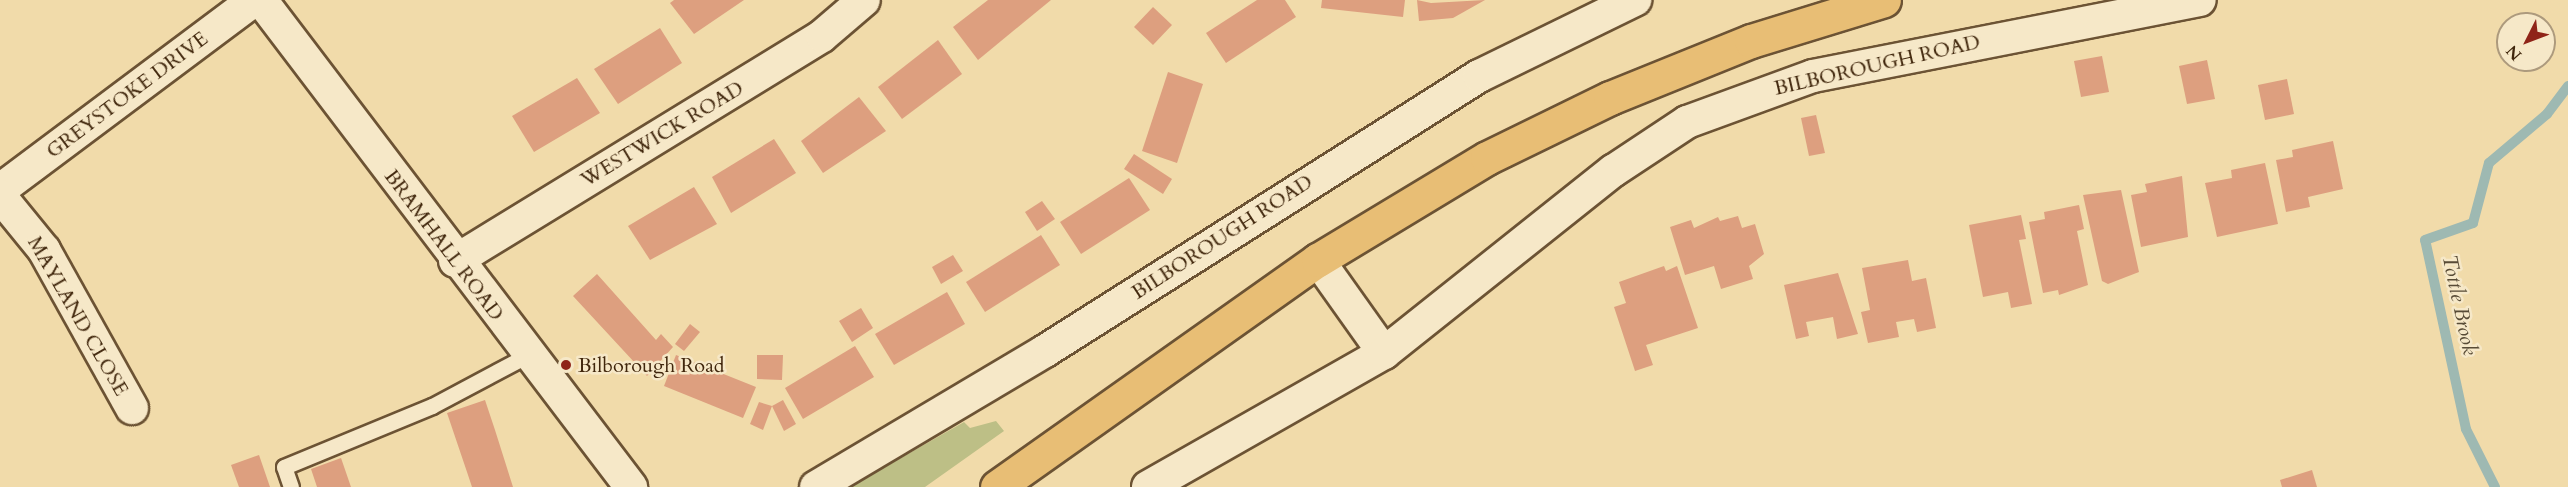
<!DOCTYPE html>
<html>
<head>
<meta charset="utf-8">
<style>
	body { margin:0 }
	#map { position:relative; width:2568px; height:487px; overflow:hidden; background:#f1dbaa; font-family:Cardo,serif }
	div>[style] { position:absolute }
	.green>* { inset:0; background:#bdbf86 }
	.stream>* { height:10px; margin:-5px; padding:0 5px; transform-origin:5px; border-radius:5px; background:#9eb9b2 }
	.building>* { inset:0; background:#dd9f7f }
	.roads { filter:drop-shadow(2px 0 #6c5334) drop-shadow(-2px 0 #6c5334) drop-shadow(0 2px #6c5334) drop-shadow(0 -2px #6c5334) }
	.lane>* { height:15px; margin:-7.5px; padding:0 7.5px; transform-origin:7.5px; border-radius:7.5px; background:#f6e8c8 }
	.street>* { height:32px; margin:-16px; padding:0 16px; transform-origin:16px; border-radius:16px; background:#f6e8c8 }
	.primary>* { height:33px; margin:-16.5px; padding:0 16.5px; transform-origin:16.5px; border-radius:16.5px; background:#e8be75 }
	.dots>* { width:16px; height:16px; translate:-50% -50%; box-sizing:border-box; border:3px solid #f6e8c8; border-radius:50% }
	span { translate:-50% -50%; white-space:nowrap; text-align:center; line-height:1.15; -webkit-text-stroke:5px #f6e8c8; paint-order:stroke }
	.street-label { font-size:20px; color:#40260c }
	.poi-label { font-size:20px; color:#40260c }
	.left { translate:0 -50%; text-align:left }
	.water-label { font-size:21px; color:#584b36; font-style:italic }
	.north { position:absolute; left:2496px; top:12px; width:60px; height:60px; box-sizing:border-box; background:#f6e8c8; border:2px solid #ad9a7d; border-radius:50%; rotate:228deg; font-size:16px; font-weight:700; line-height:24px; text-align:center; color:#40260c }
	.north::after { content:''; display:block; margin:auto; width:21px; height:27px; background:#8f2418; clip-path:polygon(50% 0,100% 100%,50% 72%,0 100%) }
</style>
</head>
<body>
<div id="map">
	<div class="green">
		<div style="clip-path:polygon(996px 421px,1004px 431px,925px 487px,850px 487px,964px 422px,970px 428px)"></div>
	</div>
	<div class="stream">
		<div style="left:2495px;top:487px;width:65px;rotate:-116.6deg"></div>
		<div style="left:2466px;top:429px;width:193px;rotate:-102.2deg"></div>
		<div style="left:2425px;top:240px;width:51px;rotate:-19.5deg"></div>
		<div style="left:2473px;top:223px;width:62px;rotate:-75.1deg"></div>
		<div style="left:2489px;top:163px;width:76px;rotate:-40.2deg"></div>
		<div style="left:2547px;top:114px;width:35px;rotate:-53deg"></div>
	</div>
	<div class="building">
		<div style="clip-path:polygon(674px 0,744px 0,694px 34px,670px 3px)"></div>
		<div style="clip-path:polygon(988px 0,1051px 0,978px 60px,953px 27px)"></div>
		<div style="clip-path:polygon(1257px 0,1285px 0,1296px 17px,1226px 63px,1206px 33px)"></div>
		<div style="clip-path:polygon(1322px 0,1405px 0,1403px 17px,1321px 8px)"></div>
		<div style="clip-path:polygon(1417px 0,1431px 3px,1485px 0,1453px 18px,1419px 21px)"></div>
		<div style="clip-path:polygon(1153px 7px,1172px 25px,1153px 45px,1134px 27px)"></div>
		<div style="clip-path:polygon(660px 28px,682px 63px,618px 104px,594px 69px)"></div>
		<div style="clip-path:polygon(938px 40px,962px 74px,902px 119px,878px 87px)"></div>
		<div style="clip-path:polygon(2102px 56px,2109px 92px,2081px 97px,2074px 61px)"></div>
		<div style="clip-path:polygon(2207px 60px,2215px 99px,2187px 104px,2179px 66px)"></div>
		<div style="clip-path:polygon(1168px 72px,1203px 84px,1177px 163px,1142px 151px)"></div>
		<div style="clip-path:polygon(577px 78px,600px 113px,534px 152px,512px 116px)"></div>
		<div style="clip-path:polygon(2287px 79px,2294px 114px,2265px 120px,2258px 85px)"></div>
		<div style="clip-path:polygon(859px 97px,886px 131px,823px 173px,801px 141px)"></div>
		<div style="clip-path:polygon(1816px 115px,1825px 153px,1809px 156px,1801px 118px)"></div>
		<div style="clip-path:polygon(774px 139px,796px 173px,731px 213px,712px 177px)"></div>
		<div style="clip-path:polygon(2333px 141px,2343px 189px,2308px 197px,2310px 207px,2286px 212px,2276px 160px,2293px 157px,2292px 150px)"></div>
		<div style="clip-path:polygon(1134px 154px,1172px 179px,1163px 194px,1124px 169px)"></div>
		<div style="clip-path:polygon(2265px 163px,2278px 224px,2217px 237px,2205px 183px,2232px 178px,2231px 170px)"></div>
		<div style="clip-path:polygon(2182px 176px,2188px 237px,2141px 247px,2131px 195px,2147px 192px,2145px 184px)"></div>
		<div style="clip-path:polygon(1129px 178px,1150px 210px,1081px 254px,1060px 222px)"></div>
		<div style="clip-path:polygon(694px 187px,717px 224px,650px 260px,628px 226px)"></div>
		<div style="clip-path:polygon(2121px 190px,2139px 272px,2108px 284px,2102px 281px,2083px 195px)"></div>
		<div style="clip-path:polygon(1042px 201px,1055px 219px,1037px 231px,1025px 212px)"></div>
		<div style="clip-path:polygon(2079px 205px,2084px 229px,2077px 231px,2088px 285px,2059px 295px,2058px 290px,2043px 293px,2029px 222px,2045px 219px,2044px 212px)"></div>
		<div style="clip-path:polygon(2021px 215px,2026px 239px,2019px 240px,2032px 304px,2011px 308px,2008px 292px,1983px 297px,1969px 225px)"></div>
		<div style="clip-path:polygon(1738px 216px,1742px 228px,1755px 224px,1764px 254px,1749px 266px,1753px 279px,1721px 289px,1714px 266px,1685px 275px,1670px 227px,1691px 220px,1694px 228px,1718px 217px,1720px 221px)"></div>
		<div style="clip-path:polygon(1041px 235px,1060px 265px,985px 312px,966px 282px)"></div>
		<div style="clip-path:polygon(953px 255px,963px 271px,941px 284px,932px 267px)"></div>
		<div style="clip-path:polygon(1908px 260px,1912px 281px,1926px 278px,1936px 328px,1917px 332px,1914px 319px,1896px 322px,1899px 337px,1868px 343px,1861px 312px,1870px 310px,1862px 268px)"></div>
		<div style="clip-path:polygon(1664px 266px,1666px 271px,1677px 266px,1698px 328px,1646px 345px,1653px 365px,1635px 371px,1614px 307px,1626px 303px,1619px 282px)"></div>
		<div style="clip-path:polygon(1838px 273px,1858px 334px,1837px 339px,1833px 317px,1806px 322px,1809px 336px,1796px 339px,1784px 285px)"></div>
		<div style="clip-path:polygon(597px 274px,656px 340px,661px 334px,673px 347px,647px 376px,573px 296px)"></div>
		<div style="clip-path:polygon(947px 292px,965px 324px,894px 365px,875px 334px)"></div>
		<div style="clip-path:polygon(861px 308px,873px 328px,852px 342px,839px 321px)"></div>
		<div style="clip-path:polygon(690px 324px,700px 332px,684px 351px,675px 344px)"></div>
		<div style="clip-path:polygon(855px 346px,874px 377px,803px 419px,785px 388px)"></div>
		<div style="clip-path:polygon(676px 355px,756px 387px,743px 418px,664px 386px)"></div>
		<div style="clip-path:polygon(757px 355px,783px 355px,782px 380px,757px 379px)"></div>
		<div style="clip-path:polygon(485px 400px,495px 430px,513px 487px,472px 487px,467px 472px,447px 413px)"></div>
		<div style="clip-path:polygon(783px 400px,796px 424px,784px 431px,772px 406px)"></div>
		<div style="clip-path:polygon(759px 402px,772px 406px,763px 430px,750px 424px)"></div>
		<div style="clip-path:polygon(259px 455px,270px 487px,239px 487px,231px 465px)"></div>
		<div style="clip-path:polygon(341px 458px,351px 487px,317px 487px,311px 469px)"></div>
		<div style="clip-path:polygon(2312px 470px,2317px 487px,2282px 487px,2280px 480px)"></div>
	</div>
	<div class="roads">
		<div class="lane">
			<div style="left:291px;top:487px;width:21px;rotate:-109deg"></div>
			<div style="left:284px;top:467px;width:160px;rotate:-22.4deg"></div>
			<div style="left:432px;top:406px;width:109px;rotate:-28deg"></div>
		</div>
		<div class="street">
			<div style="left:261px;top:0;width:612px;rotate:52.77deg"></div>
			<div style="left:0;top:190px;width:317px;rotate:-36.8deg"></div>
			<div style="left:0;top:196px;width:70px;rotate:50.8deg"></div>
			<div style="left:44px;top:250px;width:181px;rotate:60.9deg"></div>
			<div style="left:1318px;top:260px;width:114px;rotate:54.6deg"></div>
			<div style="left:455px;top:261px;width:430px;rotate:-31.5deg"></div>
			<div style="left:822px;top:36px;width:55px;rotate:-40.6deg"></div>
			<div style="left:816px;top:487px;width:266px;rotate:-30.7deg"></div>
			<div style="left:1045px;top:351px;width:514px;rotate:-32.36deg"></div>
			<div style="left:1479px;top:76px;width:174px;rotate:-26deg"></div>
			<div style="left:1148px;top:487px;width:271px;rotate:-29.6deg"></div>
			<div style="left:1384px;top:353px;width:293px;rotate:-38.5deg"></div>
			<div style="left:1613px;top:171px;width:89px;rotate:-33.5deg"></div>
			<div style="left:1687px;top:122px;width:134px;rotate:-20.1deg"></div>
			<div style="left:1813px;top:76px;width:394px;rotate:-11.1deg"></div>
		</div>
		<div class="primary">
			<div style="left:997px;top:487px;width:393px;rotate:-35.3deg"></div>
			<div style="left:1318px;top:260px;width:197px;rotate:-31.1deg"></div>
			<div style="left:1487px;top:158px;width:137px;rotate:-26deg"></div>
			<div style="left:1610px;top:98px;width:152px;rotate:-22deg"></div>
			<div style="left:1751px;top:41px;width:139px;rotate:-17.1deg"></div>
		</div>
	</div>
	<div class="dots">
		<div style="left:566px;top:365px;background:#8f2418"></div>
	</div>
	<div class="street-label">
		<span style="left:1877px;top:65px;rotate:-13deg">BILBOROUGH ROAD</span>
		<span style="left:127px;top:95px;rotate:-37deg">GREYSTOKE DRIVE</span>
		<span style="left:662px;top:134px;rotate:-31deg">WESTWICK ROAD</span>
		<span style="left:1222px;top:237px;rotate:-33deg">BILBOROUGH ROAD</span>
		<span style="left:444px;top:245px;rotate:53deg">BRAMHALL ROAD</span>
		<span style="left:78px;top:316px;rotate:60deg">MAYLAND CLOSE</span>
	</div>
	<div class="poi-label">
		<span class="left" style="left:578px;top:365px">Bilborough Road</span>
	</div>
	<div class="water-label">
		<span style="left:2459px;top:305px;rotate:78deg">Tottle Brook</span>
	</div>
	<div class="north">N</div>
</div>
</body>
</html>
